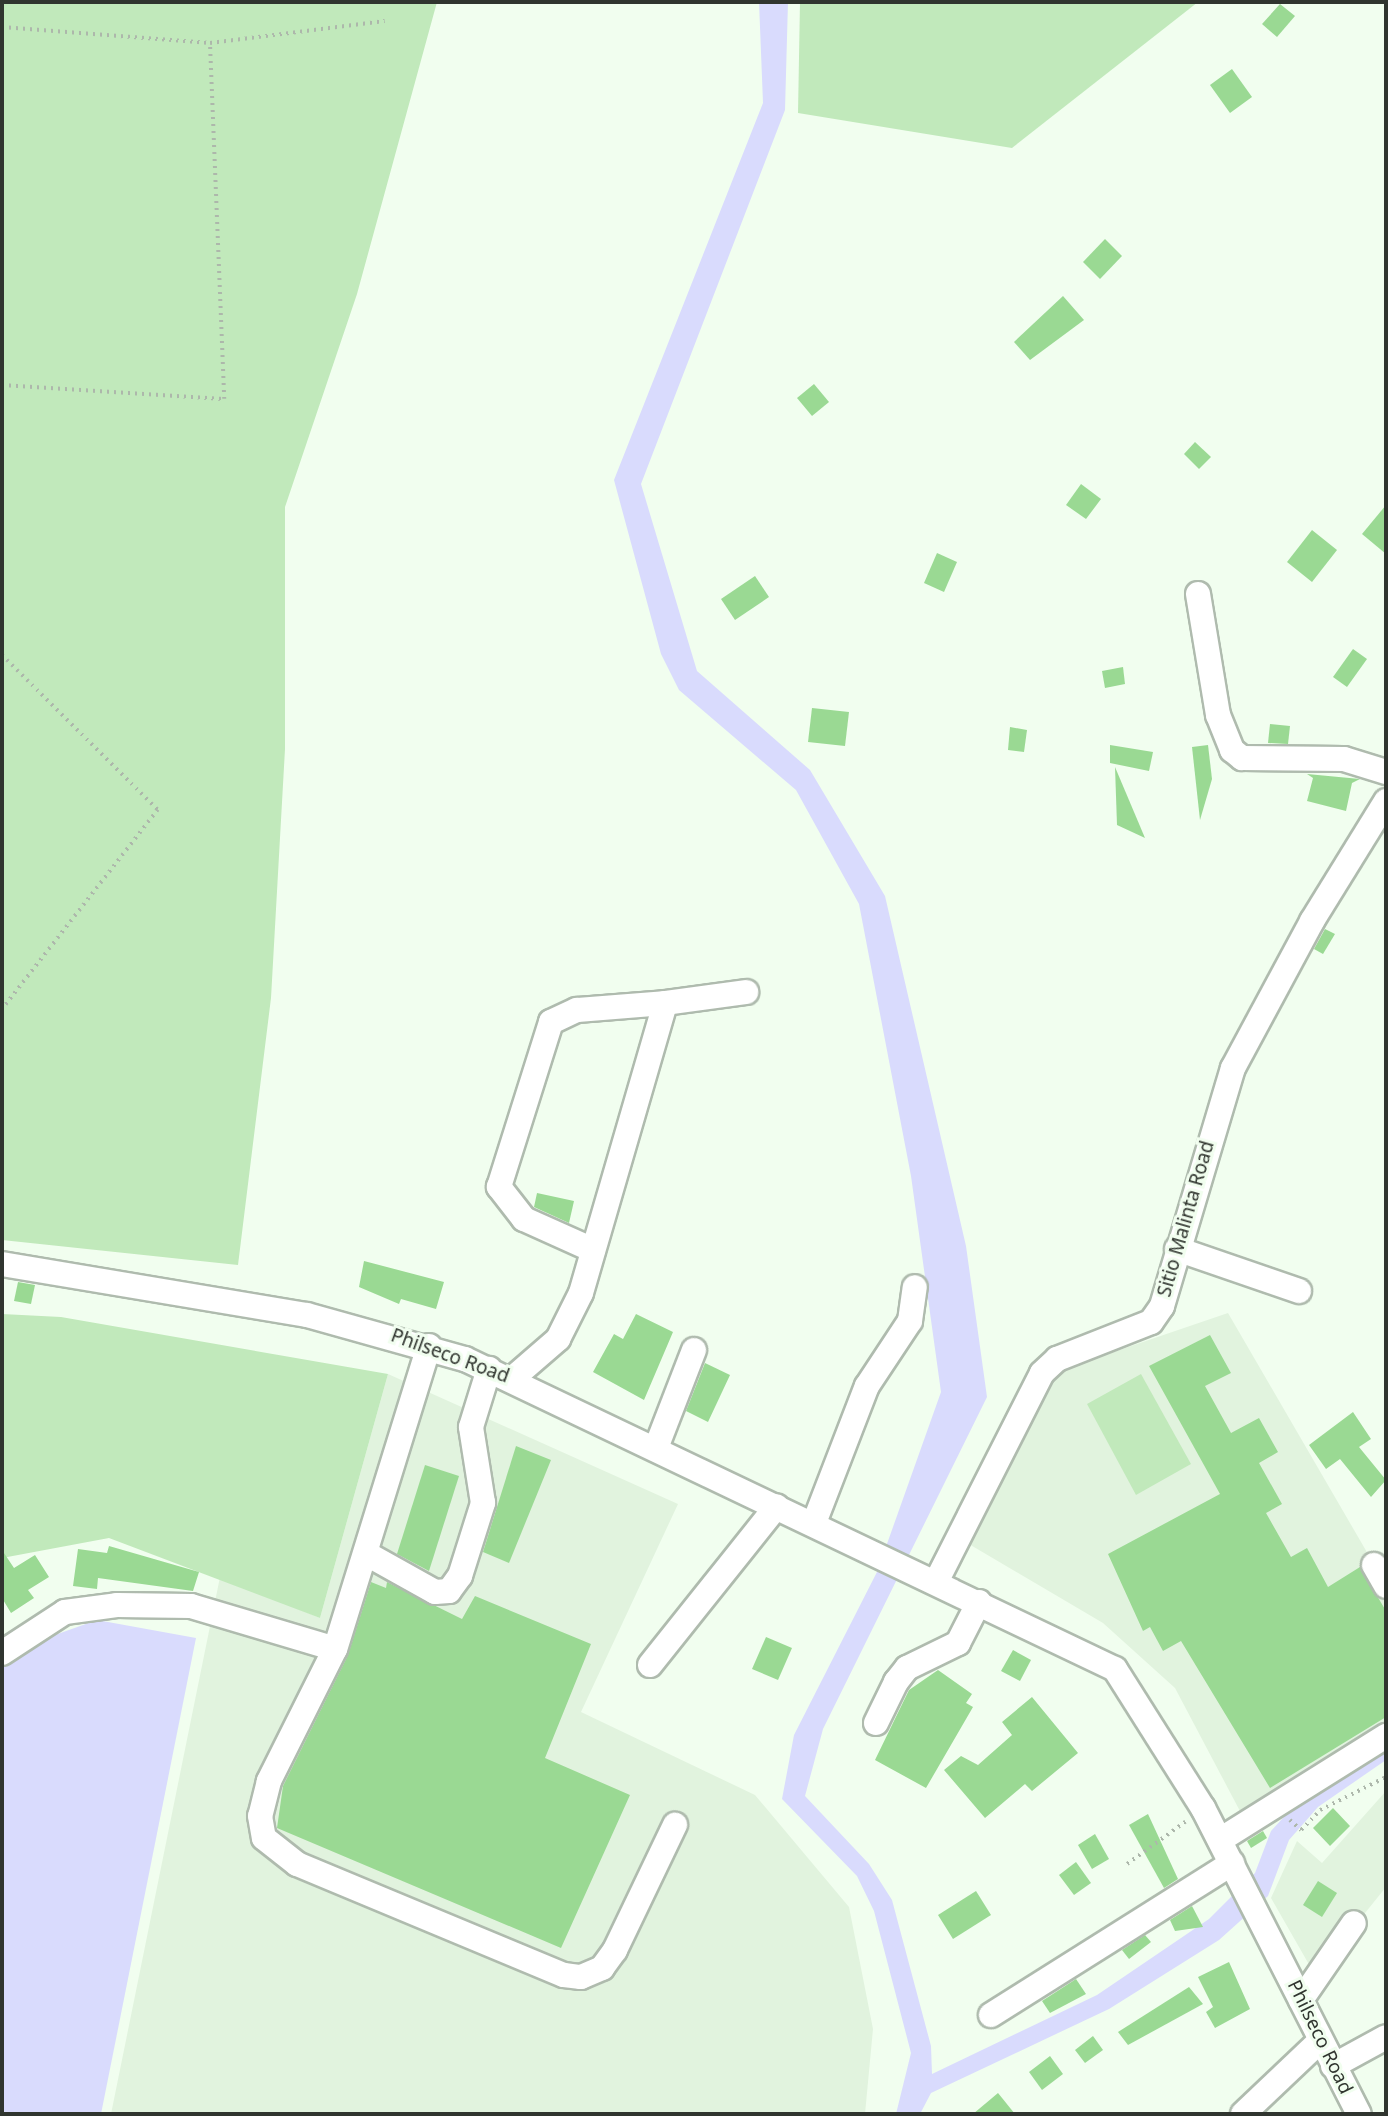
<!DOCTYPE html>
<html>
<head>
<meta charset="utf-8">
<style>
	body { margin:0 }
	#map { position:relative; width:1388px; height:2116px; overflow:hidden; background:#f1feef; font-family:"Noto Sans",sans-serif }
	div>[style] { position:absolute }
	.built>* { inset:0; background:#e1f3de }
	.green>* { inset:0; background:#c1e9bb }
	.water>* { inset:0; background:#d9dbfd }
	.building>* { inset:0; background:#9ad993 }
	.path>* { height:3.5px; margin-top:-1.75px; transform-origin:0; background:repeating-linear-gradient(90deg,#adb7ab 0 2px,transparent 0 7px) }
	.roads { filter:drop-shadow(2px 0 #afbbae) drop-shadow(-2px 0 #afbbae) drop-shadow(0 2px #afbbae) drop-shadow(0 -2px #afbbae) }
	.minor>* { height:24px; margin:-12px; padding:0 12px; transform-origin:12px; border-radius:12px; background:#fff }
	span { translate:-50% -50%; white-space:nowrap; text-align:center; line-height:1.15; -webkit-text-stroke:6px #f1feef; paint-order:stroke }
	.street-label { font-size:19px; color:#30352f }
	.frame { position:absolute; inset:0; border:4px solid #30352f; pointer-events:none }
</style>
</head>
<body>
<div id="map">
	<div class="built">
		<div style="clip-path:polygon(1228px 1313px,1386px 1585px,1386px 1724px,1241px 1813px,1175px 1688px,1103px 1623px,957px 1537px,1046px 1375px)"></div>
		<div style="clip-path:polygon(388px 1374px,678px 1504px,581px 1712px,755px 1795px,849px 1907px,873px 2029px,865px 2114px,111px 2114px,220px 1577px,320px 1618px)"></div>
		<div style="clip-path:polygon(1386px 1791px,1386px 1887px,1315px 1975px,1271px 1898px,1297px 1841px,1322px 1863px)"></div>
	</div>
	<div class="green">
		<div style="clip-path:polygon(2px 2px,437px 2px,357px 294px,285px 507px,285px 749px,271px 998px,238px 1265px,2px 1240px)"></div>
		<div style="clip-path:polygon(800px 2px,1198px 2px,1012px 148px,798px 113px)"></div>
		<div style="clip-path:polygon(2px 1314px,61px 1317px,388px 1374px,320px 1618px,109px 1538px,2px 1558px)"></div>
		<div style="clip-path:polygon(1141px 1374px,1191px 1464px,1136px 1495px,1087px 1404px)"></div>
	</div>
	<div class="water">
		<div style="clip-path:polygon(759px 2px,788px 2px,785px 110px,641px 484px,697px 671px,810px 770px,885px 896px,966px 1246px,987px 1397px,823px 1729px,805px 1796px,869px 1864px,892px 1900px,931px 2046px,932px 2074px,1097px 1995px,1209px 1919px,1255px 1873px,1271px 1831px,1305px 1794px,1386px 1743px,1386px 1760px,1318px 1807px,1289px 1840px,1268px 1896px,1219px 1940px,1109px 2009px,931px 2093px,920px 2114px,896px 2114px,911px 2053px,874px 1911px,857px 1876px,782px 1799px,794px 1735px,877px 1572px,941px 1392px,911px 1176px,859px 904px,796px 790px,679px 690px,661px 654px,614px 480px,763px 103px)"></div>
		<div style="clip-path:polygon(97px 1620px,196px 1638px,101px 2114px,2px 2114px,2px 1660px,10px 1651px)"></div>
	</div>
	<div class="building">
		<div style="clip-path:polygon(1280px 4px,1295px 16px,1277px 37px,1262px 24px)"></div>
		<div style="clip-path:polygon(1232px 69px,1252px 97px,1230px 113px,1210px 85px)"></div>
		<div style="clip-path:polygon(1105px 239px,1122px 256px,1100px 279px,1083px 262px)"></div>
		<div style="clip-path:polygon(1063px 296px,1084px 320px,1030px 360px,1014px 342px)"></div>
		<div style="clip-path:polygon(814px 384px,829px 402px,812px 416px,797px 398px)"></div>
		<div style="clip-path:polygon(1195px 442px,1211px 457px,1199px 469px,1184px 454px)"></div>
		<div style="clip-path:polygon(1081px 484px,1101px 499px,1086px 519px,1066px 505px)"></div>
		<div style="clip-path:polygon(1386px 505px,1386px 554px,1362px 534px)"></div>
		<div style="clip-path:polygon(1312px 530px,1337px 550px,1312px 582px,1287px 562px)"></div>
		<div style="clip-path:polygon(937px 553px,957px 562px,944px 592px,924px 583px)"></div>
		<div style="clip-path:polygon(755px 576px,769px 597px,735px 620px,721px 599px)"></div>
		<div style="clip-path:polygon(1353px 649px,1367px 659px,1347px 687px,1333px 677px)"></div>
		<div style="clip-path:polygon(1123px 667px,1125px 684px,1105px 688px,1102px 671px)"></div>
		<div style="clip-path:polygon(812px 708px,849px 712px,845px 746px,808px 742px)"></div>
		<div style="clip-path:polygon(1270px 724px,1290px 726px,1288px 744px,1268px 743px)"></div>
		<div style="clip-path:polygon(1010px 727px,1027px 730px,1024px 752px,1008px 750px)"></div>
		<div style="clip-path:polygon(1110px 745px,1153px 752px,1149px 771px,1110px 763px)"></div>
		<div style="clip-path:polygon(1208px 745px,1212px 779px,1200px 820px,1192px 747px)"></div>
		<div style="clip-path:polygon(1115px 767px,1145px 838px,1117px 825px)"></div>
		<div style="clip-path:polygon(1307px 774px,1360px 779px,1352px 783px,1346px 811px,1307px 801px,1313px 778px)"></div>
		<div style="clip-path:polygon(1325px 929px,1335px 934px,1323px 954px,1314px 949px)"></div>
		<div style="clip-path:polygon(537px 1193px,574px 1201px,569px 1223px,534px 1207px)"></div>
		<div style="clip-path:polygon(364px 1261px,444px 1282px,436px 1309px,401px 1299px,399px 1304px,359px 1287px)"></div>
		<div style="clip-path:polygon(18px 1282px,35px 1285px,31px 1304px,14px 1301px)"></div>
		<div style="clip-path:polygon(636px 1314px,673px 1332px,644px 1400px,593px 1372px,614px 1334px,623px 1339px)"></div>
		<div style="clip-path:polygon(1210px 1335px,1231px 1373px,1205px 1386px,1231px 1433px,1259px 1418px,1278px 1452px,1259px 1463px,1282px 1504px,1266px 1513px,1291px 1557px,1307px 1548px,1328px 1587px,1360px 1567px,1386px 1611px,1386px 1717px,1270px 1788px,1181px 1641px,1163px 1651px,1150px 1627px,1143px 1631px,1108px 1554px,1220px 1494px,1149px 1366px)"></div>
		<div style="clip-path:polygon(705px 1363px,730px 1375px,708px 1422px,686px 1411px)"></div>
		<div style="clip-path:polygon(1353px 1412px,1371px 1439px,1359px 1447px,1386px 1480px,1371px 1497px,1340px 1459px,1326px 1469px,1309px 1445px)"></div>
		<div style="clip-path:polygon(516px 1446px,551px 1460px,509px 1563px,483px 1552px)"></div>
		<div style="clip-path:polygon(425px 1465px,459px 1476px,429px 1571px,397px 1554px)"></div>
		<div style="clip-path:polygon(109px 1546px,199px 1572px,193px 1591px,98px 1578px,97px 1589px,73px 1586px,78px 1549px,107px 1553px)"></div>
		<div style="clip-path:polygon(2px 1550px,14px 1568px,35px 1555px,49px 1577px,28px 1590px,34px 1598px,11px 1613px,2px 1598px)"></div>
		<div style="clip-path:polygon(371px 1582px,386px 1588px,387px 1582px,462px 1619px,475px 1596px,591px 1644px,545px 1758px,630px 1795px,561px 1948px,277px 1828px,283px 1786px,348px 1655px)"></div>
		<div style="clip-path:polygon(766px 1637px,792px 1648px,778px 1680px,752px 1669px)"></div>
		<div style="clip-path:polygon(1013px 1650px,1031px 1660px,1020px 1681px,1001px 1671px)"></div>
		<div style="clip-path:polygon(938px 1670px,972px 1694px,966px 1703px,973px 1707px,926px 1788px,875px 1760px,909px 1690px)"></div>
		<div style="clip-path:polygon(1032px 1697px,1078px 1753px,1032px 1791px,1025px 1784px,985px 1818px,944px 1770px,961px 1756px,978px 1765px,1012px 1735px,1002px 1722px)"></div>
		<div style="clip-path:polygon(1333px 1808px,1350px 1826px,1330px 1846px,1313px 1828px)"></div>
		<div style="clip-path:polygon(1148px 1814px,1178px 1879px,1164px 1888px,1129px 1825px)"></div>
		<div style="clip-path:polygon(1263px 1831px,1267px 1838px,1251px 1848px,1247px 1841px)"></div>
		<div style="clip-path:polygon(1095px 1834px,1109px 1859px,1092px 1869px,1078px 1845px)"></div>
		<div style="clip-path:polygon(1076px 1862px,1091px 1883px,1074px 1895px,1059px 1875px)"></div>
		<div style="clip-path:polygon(1318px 1881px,1337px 1893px,1322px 1917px,1303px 1905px)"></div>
		<div style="clip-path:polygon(976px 1891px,991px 1915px,953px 1939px,938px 1915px)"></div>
		<div style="clip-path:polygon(1192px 1906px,1203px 1927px,1175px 1931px,1170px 1920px)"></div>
		<div style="clip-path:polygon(1145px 1935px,1151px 1942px,1129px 1959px,1122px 1950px)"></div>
		<div style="clip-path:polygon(1229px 1962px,1250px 2009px,1215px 2028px,1206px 2012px,1213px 2007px,1198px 1977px)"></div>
		<div style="clip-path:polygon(1076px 1979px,1086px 1994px,1050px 2013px,1042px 2001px)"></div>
		<div style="clip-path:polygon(1189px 1987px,1203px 2004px,1128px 2045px,1118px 2032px)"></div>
		<div style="clip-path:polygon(1093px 2036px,1103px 2050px,1085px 2063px,1075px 2050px)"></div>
		<div style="clip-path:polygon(1050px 2056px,1063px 2074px,1042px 2090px,1029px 2072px)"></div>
		<div style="clip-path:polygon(998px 2093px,1015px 2114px,973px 2114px)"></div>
	</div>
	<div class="path">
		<div style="left:2px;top:27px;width:209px;rotate:4.4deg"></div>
		<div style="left:2px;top:385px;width:222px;rotate:3.6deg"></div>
		<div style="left:224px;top:399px;width:356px;rotate:-92.3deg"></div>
		<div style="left:210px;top:43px;width:176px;rotate:-7.2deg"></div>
		<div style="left:2px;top:655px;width:220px;rotate:44.8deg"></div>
		<div style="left:158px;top:810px;width:254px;rotate:128deg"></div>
		<div style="left:1290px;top:1820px;width:15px;rotate:42deg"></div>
		<div style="left:1301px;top:1830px;width:28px;rotate:-46deg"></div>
		<div style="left:1320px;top:1810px;width:74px;rotate:-26.6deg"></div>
		<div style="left:1127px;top:1864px;width:72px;rotate:-35.9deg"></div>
	</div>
	<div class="roads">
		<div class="minor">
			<div style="left:1198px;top:594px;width:123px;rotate:80.6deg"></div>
			<div style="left:1218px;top:715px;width:38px;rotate:68deg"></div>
			<div style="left:1232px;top:750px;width:13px;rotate:39deg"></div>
			<div style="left:1242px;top:758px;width:102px;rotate:0.6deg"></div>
			<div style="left:1344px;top:759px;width:44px;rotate:17.2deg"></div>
			<div style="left:1177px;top:1249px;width:129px;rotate:19deg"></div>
			<div style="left:593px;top:1250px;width:76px;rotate:-155.8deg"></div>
			<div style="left:524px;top:1219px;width:41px;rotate:-128deg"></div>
			<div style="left:499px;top:1187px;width:173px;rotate:-72.5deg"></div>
			<div style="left:551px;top:1022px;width:29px;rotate:-25deg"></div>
			<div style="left:577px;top:1010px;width:88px;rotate:-4.5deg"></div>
			<div style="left:2px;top:1264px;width:309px;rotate:9.5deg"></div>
			<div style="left:307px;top:1315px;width:164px;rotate:15.6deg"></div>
			<div style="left:465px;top:1359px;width:720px;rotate:25.5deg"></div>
			<div style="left:1115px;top:1669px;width:165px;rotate:57.7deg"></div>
			<div style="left:1203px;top:1808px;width:343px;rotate:63deg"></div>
			<div style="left:429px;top:1346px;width:317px;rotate:107.2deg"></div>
			<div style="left:335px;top:1649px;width:148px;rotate:116.6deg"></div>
			<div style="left:269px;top:1781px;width:36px;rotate:104deg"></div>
			<div style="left:260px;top:1816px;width:22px;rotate:80deg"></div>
			<div style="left:264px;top:1838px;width:42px;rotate:38.2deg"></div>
			<div style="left:297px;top:1864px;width:289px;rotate:22.6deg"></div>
			<div style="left:564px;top:1975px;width:17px;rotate:7deg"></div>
			<div style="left:581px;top:1977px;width:23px;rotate:-23deg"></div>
			<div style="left:602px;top:1968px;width:22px;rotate:-54deg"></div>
			<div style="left:615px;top:1950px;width:139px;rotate:-64.4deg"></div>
			<div style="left:513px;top:1378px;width:60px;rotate:-40.9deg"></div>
			<div style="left:558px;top:1339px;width:51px;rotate:-63.4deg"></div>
			<div style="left:581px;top:1293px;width:302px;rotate:-73.8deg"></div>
			<div style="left:665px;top:1003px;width:82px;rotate:-7.7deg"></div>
			<div style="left:656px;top:1448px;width:105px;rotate:-68.8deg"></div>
			<div style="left:814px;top:1523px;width:147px;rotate:-68.9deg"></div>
			<div style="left:867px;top:1386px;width:78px;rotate:-56.5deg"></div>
			<div style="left:910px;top:1321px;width:34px;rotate:-82deg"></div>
			<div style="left:367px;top:1554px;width:78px;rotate:29.2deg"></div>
			<div style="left:435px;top:1592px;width:14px;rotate:-4deg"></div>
			<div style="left:449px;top:1591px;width:19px;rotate:-54deg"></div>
			<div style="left:460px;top:1576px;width:77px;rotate:-72.5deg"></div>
			<div style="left:483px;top:1503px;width:77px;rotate:-99deg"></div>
			<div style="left:471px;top:1427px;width:61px;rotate:-72.8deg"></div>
			<div style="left:1374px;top:1565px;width:24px;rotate:60deg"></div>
			<div style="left:936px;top:1582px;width:234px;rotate:-63.1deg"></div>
			<div style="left:1042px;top:1373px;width:21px;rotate:-43deg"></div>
			<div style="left:1057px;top:1359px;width:101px;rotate:-21.5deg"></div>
			<div style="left:1151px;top:1322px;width:19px;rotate:-55deg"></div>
			<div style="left:1162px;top:1306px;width:248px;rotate:-73.4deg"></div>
			<div style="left:1233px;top:1068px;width:167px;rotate:-61.7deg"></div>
			<div style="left:1312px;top:921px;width:141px;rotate:-58.3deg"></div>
			<div style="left:2px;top:1653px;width:75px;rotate:-33.1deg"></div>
			<div style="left:65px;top:1612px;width:52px;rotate:-7.7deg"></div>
			<div style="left:117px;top:1605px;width:74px;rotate:0.8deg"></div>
			<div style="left:191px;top:1606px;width:150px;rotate:16.6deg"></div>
			<div style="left:650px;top:1665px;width:203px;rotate:-51.4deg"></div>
			<div style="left:876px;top:1723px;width:46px;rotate:-64deg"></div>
			<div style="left:896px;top:1682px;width:18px;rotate:-52deg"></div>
			<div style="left:907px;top:1668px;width:57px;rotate:-26.1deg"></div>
			<div style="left:958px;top:1643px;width:46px;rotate:-62.9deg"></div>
			<div style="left:1220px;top:1840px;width:196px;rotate:-32.1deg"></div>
			<div style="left:1301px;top:2000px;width:93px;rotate:-55.5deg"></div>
			<div style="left:991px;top:2015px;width:285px;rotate:-32.2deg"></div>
			<div style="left:1333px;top:2066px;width:60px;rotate:-28.7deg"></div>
			<div style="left:1243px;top:2114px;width:106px;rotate:-43.5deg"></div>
		</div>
	</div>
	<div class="street-label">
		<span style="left:1186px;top:1219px;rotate:-74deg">Sitio Malinta Road</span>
		<span style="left:450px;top:1356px;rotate:20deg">Philseco Road</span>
		<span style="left:1320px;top:2037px;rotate:64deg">Philseco Road</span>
	</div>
	<div class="frame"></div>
</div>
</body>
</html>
